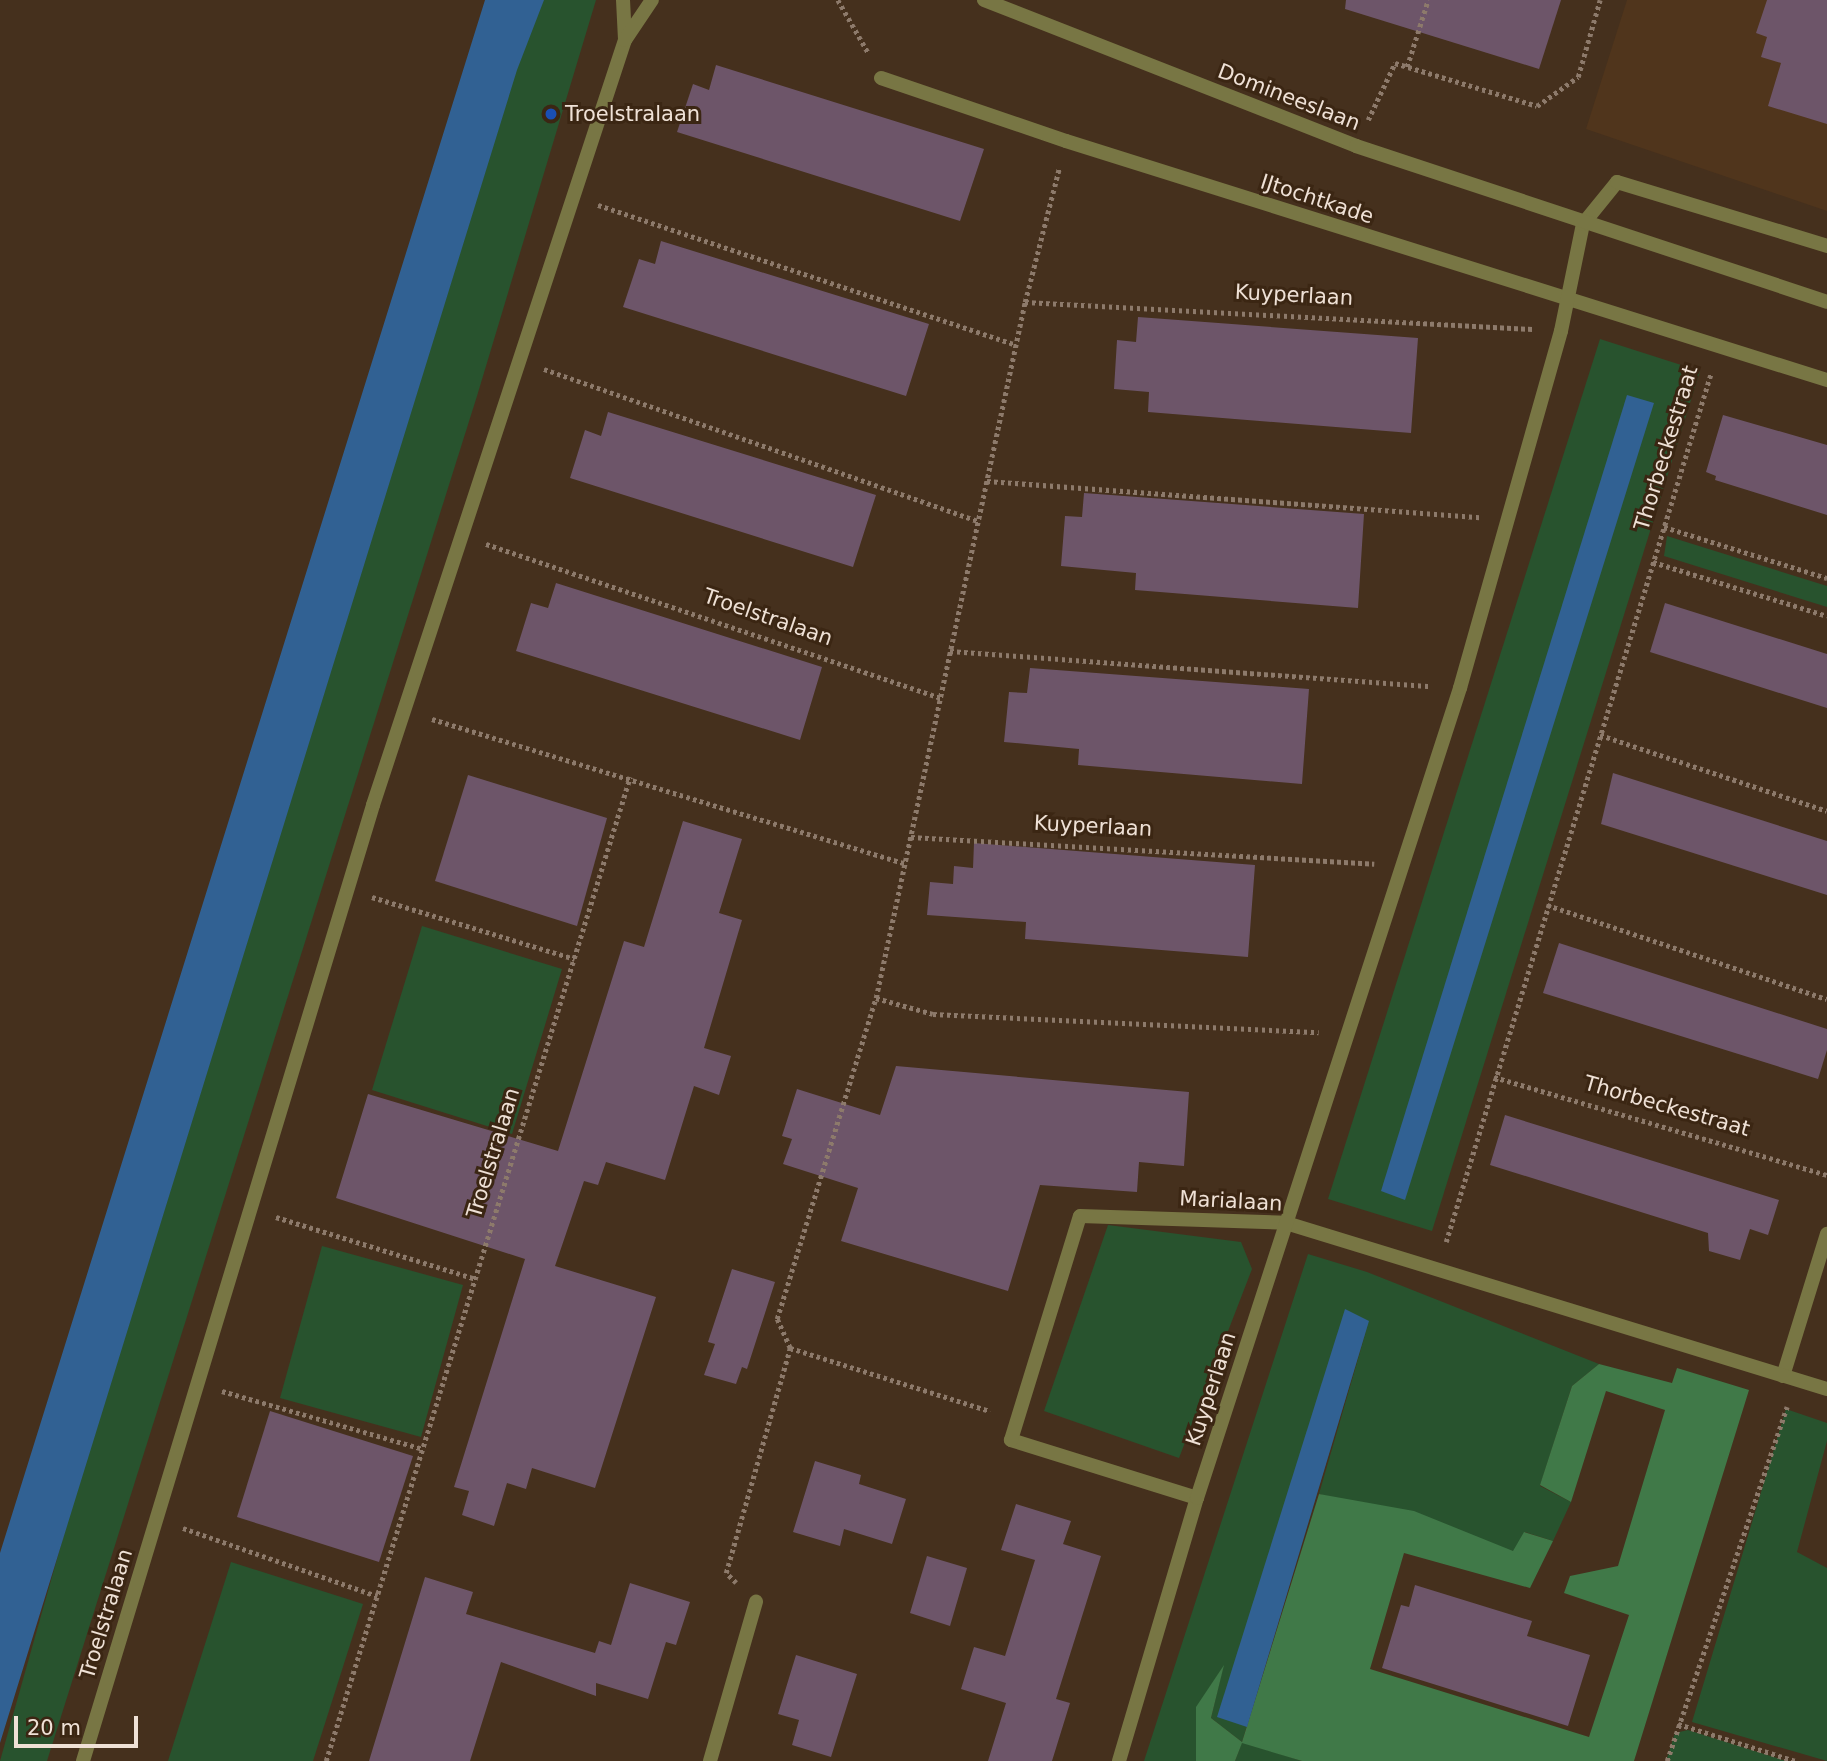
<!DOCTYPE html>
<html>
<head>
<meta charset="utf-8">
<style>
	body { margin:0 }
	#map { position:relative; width:1827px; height:1761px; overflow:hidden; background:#45301d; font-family:"DejaVu Sans",sans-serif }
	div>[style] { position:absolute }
	.built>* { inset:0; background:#50351c }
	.green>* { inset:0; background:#28532e }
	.forest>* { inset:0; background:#407948 }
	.water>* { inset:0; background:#316193 }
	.building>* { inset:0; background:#6d5569 }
	.path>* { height:4.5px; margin-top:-2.25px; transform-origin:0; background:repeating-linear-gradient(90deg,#8d7a6b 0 3.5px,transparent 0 7px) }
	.minor>* { height:14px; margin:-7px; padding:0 7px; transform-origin:7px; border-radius:7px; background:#787644 }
	.tertiary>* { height:14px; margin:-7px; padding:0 7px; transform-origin:7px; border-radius:7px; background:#787644 }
	.dots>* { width:19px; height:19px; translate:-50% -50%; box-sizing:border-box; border:4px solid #3b2613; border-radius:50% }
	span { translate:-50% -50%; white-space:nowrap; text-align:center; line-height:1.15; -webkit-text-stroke:6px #3b2613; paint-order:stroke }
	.street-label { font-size:21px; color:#efe1d6 }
	.poi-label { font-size:21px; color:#efe1d6 }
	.left { translate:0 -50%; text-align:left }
	.scale { position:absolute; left:14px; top:1716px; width:124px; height:32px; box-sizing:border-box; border:4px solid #efe1d6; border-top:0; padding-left:9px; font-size:21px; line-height:24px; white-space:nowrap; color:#efe1d6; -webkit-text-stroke:5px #3b2613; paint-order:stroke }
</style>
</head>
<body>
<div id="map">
	<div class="built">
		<div style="clip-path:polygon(1627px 0,1827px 0,1827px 211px,1586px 129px)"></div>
	</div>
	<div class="green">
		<div style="clip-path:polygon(497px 0,596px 0,477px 396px,47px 1761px,0 1761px)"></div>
		<div style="clip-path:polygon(1600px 339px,1700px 371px,1432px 1231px,1328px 1199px)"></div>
		<div style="clip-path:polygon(1667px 536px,1827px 586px,1827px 607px,1664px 556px)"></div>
		<div style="clip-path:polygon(422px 926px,562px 969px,512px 1134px,372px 1090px)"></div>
		<div style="clip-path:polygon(1108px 1225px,1241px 1242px,1252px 1269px,1179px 1458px,1044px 1411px)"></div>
		<div style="clip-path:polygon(322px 1246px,463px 1285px,421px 1437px,280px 1398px)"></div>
		<div style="clip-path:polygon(1308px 1254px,1367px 1272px,1599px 1364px,1572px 1386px,1540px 1486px,1571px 1502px,1553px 1541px,1525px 1532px,1514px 1552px,1319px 1494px,1369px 1321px,1242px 1742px,1302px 1761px,1235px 1761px,1242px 1742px,1211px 1718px,1223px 1667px,1197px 1707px,1196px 1761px,1144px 1761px)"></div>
		<div style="clip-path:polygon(1786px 1409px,1827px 1423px,1827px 1441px,1797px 1552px,1827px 1568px,1827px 1761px,1692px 1722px)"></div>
		<div style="clip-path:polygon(231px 1562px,363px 1604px,313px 1761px,168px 1761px)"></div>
		<div style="clip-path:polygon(1688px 1730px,1786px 1761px,1666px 1761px,1675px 1733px)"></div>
	</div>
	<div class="forest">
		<div style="clip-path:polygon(1599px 1364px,1672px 1383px,1677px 1368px,1749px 1390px,1634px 1761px,1302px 1761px,1242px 1743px,1235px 1761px,1196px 1761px,1196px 1707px,1224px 1665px,1211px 1718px,1242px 1742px,1319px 1494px,1414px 1511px,1513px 1551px,1524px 1532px,1553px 1541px,1530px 1588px,1404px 1553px,1370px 1669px,1589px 1737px,1629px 1615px,1564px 1593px,1570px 1576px,1618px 1566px,1665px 1410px,1606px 1391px,1571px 1502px,1540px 1485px,1572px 1386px)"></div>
	</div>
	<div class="water">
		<div style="clip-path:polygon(485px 0,544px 0,517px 70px,0 1743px,0 1553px)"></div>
		<div style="clip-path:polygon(1627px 395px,1654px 403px,1405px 1200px,1381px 1191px)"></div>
		<div style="clip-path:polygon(1345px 1309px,1369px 1321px,1247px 1727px,1217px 1717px)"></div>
	</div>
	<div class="building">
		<div style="clip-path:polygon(1346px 0,1561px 0,1539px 69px,1345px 9px)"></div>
		<div style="clip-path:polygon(1767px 0,1827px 0,1827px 124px,1768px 106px,1781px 63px,1761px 57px,1767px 37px,1756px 33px)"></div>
		<div style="clip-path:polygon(716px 65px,984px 149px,960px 221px,677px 132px,693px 84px,709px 90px)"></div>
		<div style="clip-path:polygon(661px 241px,929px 324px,906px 396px,623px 307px,639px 259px,655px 264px)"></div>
		<div style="clip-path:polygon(1138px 317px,1418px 338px,1411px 433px,1148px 412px,1149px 392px,1114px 389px,1117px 340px,1136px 342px)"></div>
		<div style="clip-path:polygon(608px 412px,876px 495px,853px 567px,570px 478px,585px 430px,601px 436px)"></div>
		<div style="clip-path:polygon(1723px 415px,1827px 445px,1827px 515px,1715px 480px,1716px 476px,1706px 472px)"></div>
		<div style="clip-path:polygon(1084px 493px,1364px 514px,1358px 608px,1135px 590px,1136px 573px,1061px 566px,1065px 516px,1082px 517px)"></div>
		<div style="clip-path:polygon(556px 583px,822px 667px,800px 740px,516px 651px,531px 603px,548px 608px)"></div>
		<div style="clip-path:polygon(1665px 603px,1827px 654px,1827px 708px,1650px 652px)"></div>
		<div style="clip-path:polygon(1030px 668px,1309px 689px,1302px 784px,1078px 765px,1079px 749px,1004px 742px,1009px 692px,1027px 693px)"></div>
		<div style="clip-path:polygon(1613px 773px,1827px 841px,1827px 895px,1601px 824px)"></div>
		<div style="clip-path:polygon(468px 775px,607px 818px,577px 926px,435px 881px)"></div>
		<div style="clip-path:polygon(683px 821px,742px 839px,719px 913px,742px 920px,704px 1048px,731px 1056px,719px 1095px,694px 1086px,665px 1180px,606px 1162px,598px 1185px,584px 1181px,555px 1266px,656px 1297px,595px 1488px,532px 1468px,526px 1489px,507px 1483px,494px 1526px,462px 1515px,469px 1491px,454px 1487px,525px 1259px,336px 1198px,368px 1094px,558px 1151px,624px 941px,644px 947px)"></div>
		<div style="clip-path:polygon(974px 843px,1255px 865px,1248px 957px,1025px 939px,1026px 922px,927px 915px,930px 882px,953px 884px,954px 866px,973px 868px)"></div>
		<div style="clip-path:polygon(1559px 943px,1827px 1029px,1827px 1050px,1818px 1079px,1543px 993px)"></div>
		<div style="clip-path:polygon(896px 1066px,1189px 1092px,1184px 1166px,1139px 1162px,1137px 1192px,1040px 1185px,1008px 1291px,841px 1241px,858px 1188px,783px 1164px,792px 1139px,782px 1136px,797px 1089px,880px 1115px)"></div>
		<div style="clip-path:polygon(1505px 1115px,1779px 1200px,1768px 1235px,1750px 1229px,1740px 1260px,1709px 1251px,1708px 1233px,1490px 1165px)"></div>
		<div style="clip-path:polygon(732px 1269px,775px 1282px,747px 1369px,742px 1367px,736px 1384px,704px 1375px,715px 1344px,708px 1342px)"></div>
		<div style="clip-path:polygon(270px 1411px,413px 1456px,379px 1562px,237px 1517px)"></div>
		<div style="clip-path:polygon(815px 1461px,861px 1475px,859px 1484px,906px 1499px,892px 1544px,844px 1529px,840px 1546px,793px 1532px)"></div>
		<div style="clip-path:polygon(1016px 1504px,1071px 1521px,1063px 1544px,1101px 1556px,1056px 1699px,1070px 1703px,1052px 1761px,988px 1761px,1006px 1703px,961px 1689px,974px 1647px,1005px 1656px,1035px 1560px,1001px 1550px)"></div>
		<div style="clip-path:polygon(927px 1556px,967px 1568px,950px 1626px,910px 1613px)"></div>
		<div style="clip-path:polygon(425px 1577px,473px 1592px,466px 1614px,595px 1653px,599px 1641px,611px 1645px,630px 1583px,690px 1602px,676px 1645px,666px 1642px,648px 1699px,596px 1683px,596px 1696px,501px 1662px,470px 1761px,369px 1761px)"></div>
		<div style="clip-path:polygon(1415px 1585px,1532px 1621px,1527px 1636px,1590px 1655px,1568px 1726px,1382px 1668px,1401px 1605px,1409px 1607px)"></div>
		<div style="clip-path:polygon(796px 1655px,857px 1674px,831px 1757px,792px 1745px,799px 1720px,778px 1714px)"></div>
	</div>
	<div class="path">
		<div style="left:838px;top:0;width:62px;rotate:60.1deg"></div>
		<div style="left:1407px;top:67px;width:70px;rotate:-72.6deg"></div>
		<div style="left:1368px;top:120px;width:63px;rotate:-64.7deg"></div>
		<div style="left:1395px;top:63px;width:148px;rotate:16.8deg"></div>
		<div style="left:1537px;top:106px;width:50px;rotate:-35.3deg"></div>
		<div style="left:1578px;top:77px;width:80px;rotate:-74.1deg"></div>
		<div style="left:598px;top:205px;width:441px;rotate:18.5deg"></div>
		<div style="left:1025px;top:302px;width:508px;rotate:3.05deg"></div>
		<div style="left:544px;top:369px;width:460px;rotate:19.3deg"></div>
		<div style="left:987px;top:481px;width:494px;rotate:4.2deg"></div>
		<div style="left:1664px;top:527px;width:171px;rotate:17.4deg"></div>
		<div style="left:486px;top:544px;width:480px;rotate:18.7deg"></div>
		<div style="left:1653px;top:562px;width:182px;rotate:17.2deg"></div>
		<div style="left:950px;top:651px;width:482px;rotate:4.2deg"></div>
		<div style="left:432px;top:719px;width:495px;rotate:17deg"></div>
		<div style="left:1600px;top:735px;width:239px;rotate:18.5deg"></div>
		<div style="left:911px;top:837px;width:464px;rotate:3.3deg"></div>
		<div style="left:372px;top:897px;width:212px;rotate:17deg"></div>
		<div style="left:1547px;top:905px;width:295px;rotate:18.6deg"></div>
		<div style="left:876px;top:998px;width:59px;rotate:15.7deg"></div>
		<div style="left:933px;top:1014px;width:386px;rotate:2.7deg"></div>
		<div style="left:1494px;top:1077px;width:347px;rotate:16.4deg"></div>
		<div style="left:276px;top:1217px;width:209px;rotate:17.2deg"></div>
		<div style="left:1446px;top:1242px;width:909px;rotate:-73.04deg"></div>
		<div style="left:790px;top:1348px;width:210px;rotate:17.5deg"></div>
		<div style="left:222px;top:1391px;width:209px;rotate:16.1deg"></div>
		<div style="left:183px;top:1528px;width:206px;rotate:19.3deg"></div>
		<div style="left:736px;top:1583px;width:14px;rotate:-135deg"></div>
		<div style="left:726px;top:1573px;width:234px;rotate:-74.1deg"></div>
		<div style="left:790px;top:1348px;width:32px;rotate:-114deg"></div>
		<div style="left:777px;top:1319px;width:336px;rotate:-72.9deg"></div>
		<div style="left:876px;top:998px;width:712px;rotate:-77.92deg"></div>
		<div style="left:1025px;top:302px;width:137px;rotate:-75.7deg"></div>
		<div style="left:1678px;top:1724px;width:123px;rotate:17.5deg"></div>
		<div style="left:326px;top:1761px;width:1030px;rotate:-72.83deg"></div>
		<div style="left:1667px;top:1761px;width:374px;rotate:-71.3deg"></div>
	</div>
	<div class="minor">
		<div style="left:881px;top:78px;width:195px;rotate:18.8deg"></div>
		<div style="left:1066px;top:141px;width:798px;rotate:17.44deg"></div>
		<div style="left:1783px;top:1376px;width:149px;rotate:-72.8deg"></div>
		<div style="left:1197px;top:1498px;width:195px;rotate:-162.7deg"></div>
		<div style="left:1011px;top:1440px;width:234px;rotate:-72.9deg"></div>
		<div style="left:1080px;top:1216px;width:206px;rotate:1.9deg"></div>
		<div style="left:1286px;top:1223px;width:566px;rotate:17.06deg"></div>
		<div style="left:710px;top:1761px;width:166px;rotate:-73.9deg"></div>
		<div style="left:1119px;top:1761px;width:274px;rotate:-73.5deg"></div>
		<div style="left:1197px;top:1498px;width:852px;rotate:-72.01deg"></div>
		<div style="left:1460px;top:688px;width:371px;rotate:-74.2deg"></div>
		<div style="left:1561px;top:331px;width:109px;rotate:-78.4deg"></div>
		<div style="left:1583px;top:224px;width:54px;rotate:-51deg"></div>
		<div style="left:1617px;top:182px;width:220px;rotate:16.9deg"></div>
	</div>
	<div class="tertiary">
		<div style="left:623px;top:0;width:40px;rotate:87.1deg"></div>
		<div style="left:984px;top:0;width:400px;rotate:21.4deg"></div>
		<div style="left:1356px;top:146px;width:496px;rotate:18.3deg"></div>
		<div style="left:83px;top:1761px;width:999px;rotate:-73.12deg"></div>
		<div style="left:373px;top:805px;width:805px;rotate:-71.77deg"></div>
		<div style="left:625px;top:40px;width:48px;rotate:-56deg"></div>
	</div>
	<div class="dots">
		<div style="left:551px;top:114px;background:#1a4fb4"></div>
	</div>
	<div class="street-label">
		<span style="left:1289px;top:97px;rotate:21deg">Domineeslaan</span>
		<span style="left:1317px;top:199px;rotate:18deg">IJtochtkade</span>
		<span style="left:1294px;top:295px;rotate:3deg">Kuyperlaan</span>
		<span style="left:1666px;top:448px;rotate:-73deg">Thorbeckestraat</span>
		<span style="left:768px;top:617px;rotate:19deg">Troelstralaan</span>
		<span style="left:1093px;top:826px;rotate:3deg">Kuyperlaan</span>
		<span style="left:1667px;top:1106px;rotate:16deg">Thorbeckestraat</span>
		<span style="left:493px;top:1153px;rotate:-73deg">Troelstralaan</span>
		<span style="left:1231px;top:1201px;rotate:3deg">Marialaan</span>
		<span style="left:1211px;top:1389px;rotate:-72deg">Kuyperlaan</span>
		<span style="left:106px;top:1614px;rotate:-73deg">Troelstralaan</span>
	</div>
	<div class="poi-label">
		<span class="left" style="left:565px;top:114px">Troelstralaan</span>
	</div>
	<div class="scale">20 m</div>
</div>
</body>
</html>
